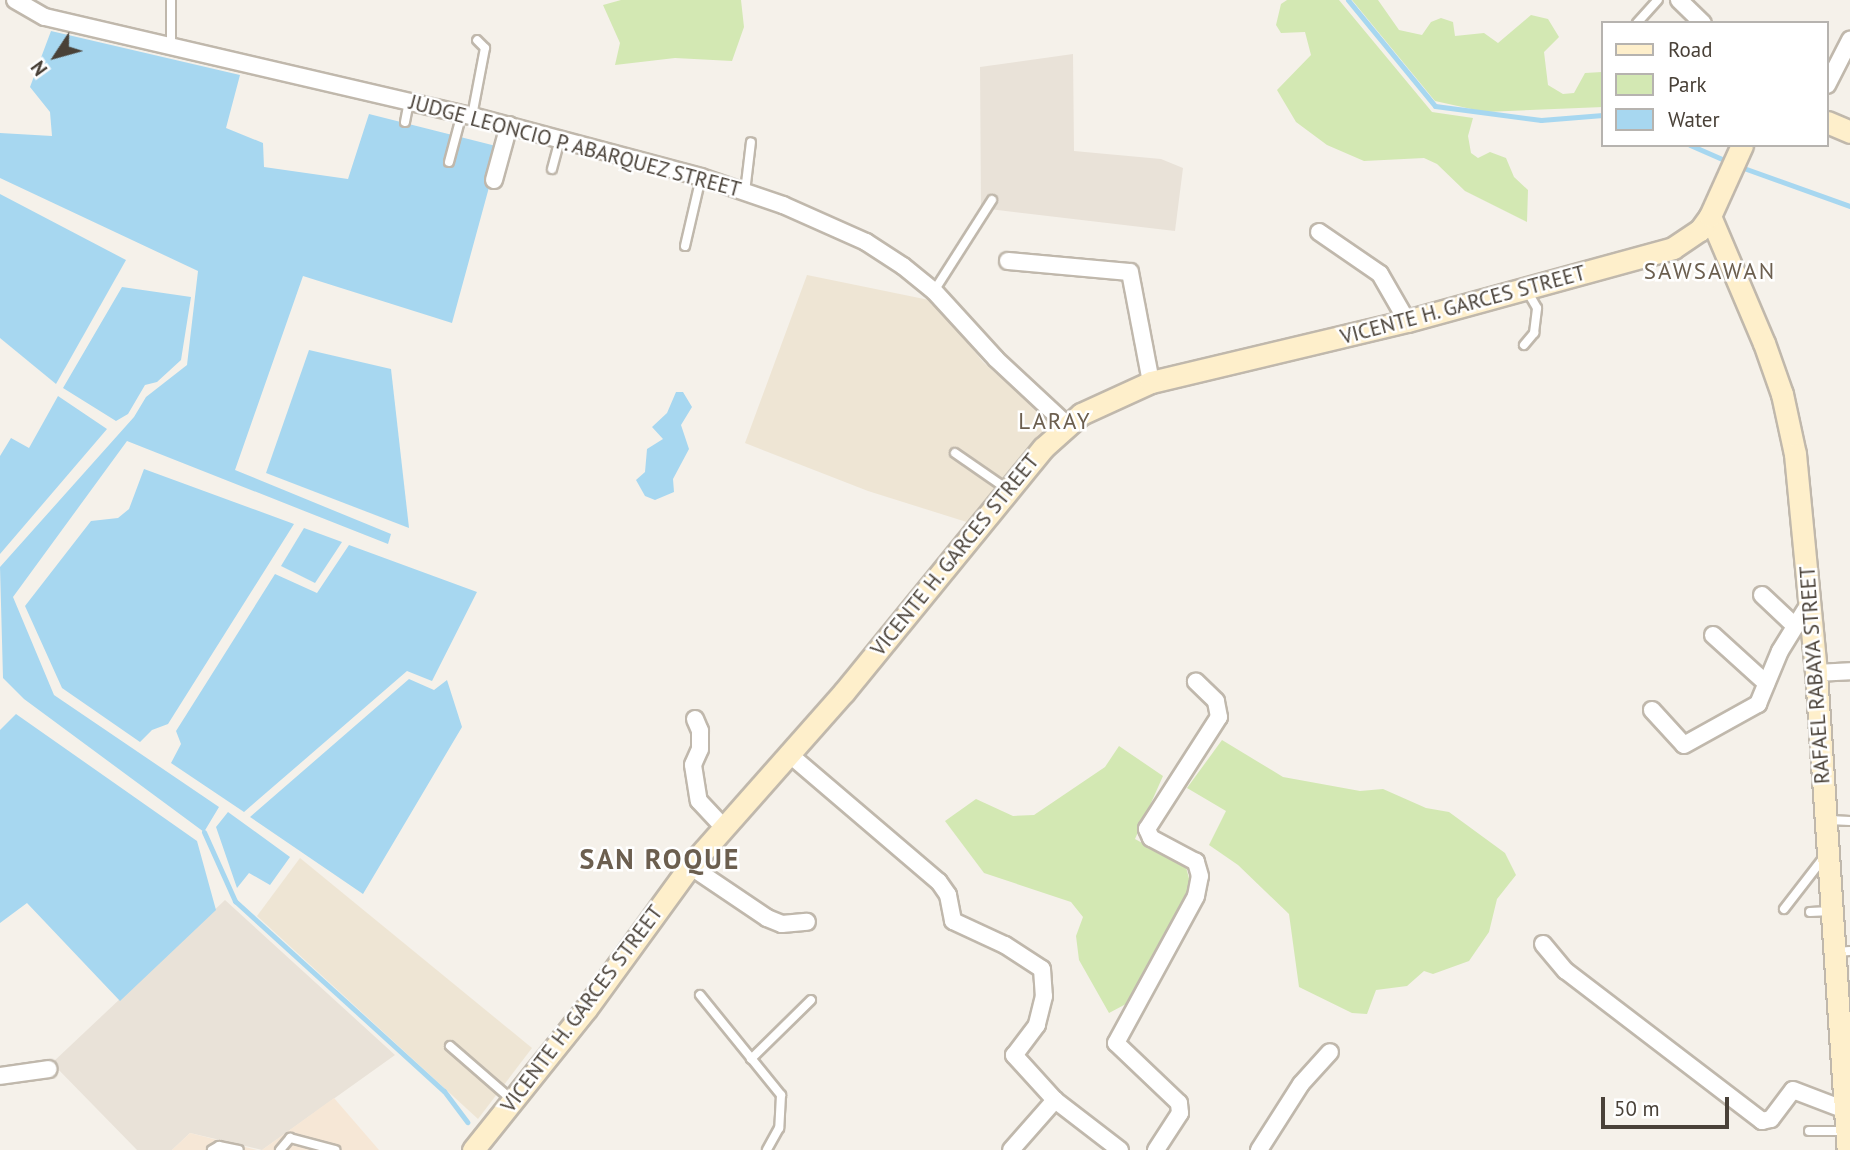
<!DOCTYPE html>
<html>
<head>
<meta charset="utf-8">
<style>
	body { margin:0 }
	#map { position:relative; width:1850px; height:1150px; overflow:hidden; background:#f5f1ea; font-family:"PT Sans",sans-serif }
	div>[style] { position:absolute }
	.residential>* { inset:0; background:#e9e2d8 }
	.commercial>* { inset:0; background:#f6e7d6 }
	.education>* { inset:0; background:#eee5d4 }
	.green>* { inset:0; background:#d3e8b3 }
	.water>* { inset:0; background:#a7d7f0 }
	.stream>* { height:5px; margin:-2.5px; padding:0 2.5px; transform-origin:2.5px; border-radius:2.5px; background:#a7d7f0 }
	.roads { filter:drop-shadow(2px 0 #c0b8ac) drop-shadow(-2px 0 #c0b8ac) drop-shadow(0 2px #c0b8ac) drop-shadow(0 -2px #c0b8ac) }
	.lane>* { height:8px; margin:-4px; padding:0 4px; transform-origin:4px; border-radius:4px; background:#fff }
	.street>* { height:16px; margin:-8px; padding:0 8px; transform-origin:8px; border-radius:8px; background:#fff }
	.secondary>* { height:21px; margin:-10.5px; padding:0 10.5px; transform-origin:10.5px; border-radius:10.5px; background:#feefcb }
	span { translate:-50% -50%; white-space:nowrap; text-align:center; line-height:1.15; -webkit-text-stroke:5px #fff; paint-order:stroke }
	.street-label { font-size:21px; color:#494138 }
	.neighbourhood-label { font-size:23px; color:#6c5f4f; letter-spacing:2px }
	.district-label { font-size:28px; color:#6c5f4f; font-weight:700; letter-spacing:2px }
	.legend { position:absolute; left:1601px; top:21px; width:228px; height:126px; box-sizing:border-box; background:#fff; border:2px solid #b6b3af; margin:0; padding:9px 12px; list-style:none; font-size:21px; color:#494138 }
	.legend li { display:flex; align-items:center; gap:14px; height:35px }
	.legend b { width:35px; border:2px solid #b6b3af }
	.north { position:absolute; left:21px; top:21px; width:70px; height:70px; -webkit-text-stroke:5px #fff; paint-order:stroke; rotate:234deg; font-size:19px; font-weight:700; line-height:28px; text-align:center; color:#494138 }
	.north::after { content:''; display:block; margin:auto; width:24px; height:32px; background:#494138; clip-path:polygon(50% 0,100% 100%,50% 72%,0 100%) }
	.scale { position:absolute; left:1601px; top:1097px; width:128px; height:32px; box-sizing:border-box; border:4px solid #494138; border-top:0; padding-left:9px; font-size:21px; line-height:24px; white-space:nowrap; color:#494138; -webkit-text-stroke:5px #fff; paint-order:stroke }
</style>
</head>
<body>
<div id="map">
	<div class="residential">
		<div style="clip-path:polygon(1073px 54px,1074px 151px,1161px 159px,1183px 168px,1175px 231px,981px 208px,980px 67px)"></div>
		<div style="clip-path:polygon(225px 900px,395px 1055px,262px 1150px,190px 1133px,172px 1150px,137px 1150px,52px 1063px)"></div>
	</div>
	<div class="commercial">
		<div style="clip-path:polygon(334px 1098px,379px 1150px,262px 1150px)"></div>
		<div style="clip-path:polygon(190px 1133px,257px 1150px,172px 1150px)"></div>
	</div>
	<div class="education">
		<div style="clip-path:polygon(807px 275px,934px 301px,983px 362px,1050px 422px,973px 524px,868px 491px,745px 443px)"></div>
		<div style="clip-path:polygon(300px 858px,532px 1048px,478px 1119px,257px 916px)"></div>
	</div>
	<div class="green">
		<div style="clip-path:polygon(621px 0,741px 0,744px 27px,732px 61px,675px 58px,615px 65px,620px 43px,603px 5px)"></div>
		<div style="clip-path:polygon(1287px 0,1339px 0,1432px 112px,1473px 118px,1468px 136px,1471px 153px,1478px 158px,1490px 152px,1506px 158px,1514px 177px,1528px 190px,1527px 222px,1465px 191px,1437px 164px,1424px 158px,1364px 161px,1327px 145px,1296px 122px,1277px 90px,1311px 55px,1305px 32px,1281px 33px,1276px 25px,1281px 4px)"></div>
		<div style="clip-path:polygon(1352px 0,1378px 0,1399px 30px,1422px 35px,1431px 22px,1441px 18px,1453px 22px,1455px 36px,1484px 33px,1498px 43px,1531px 15px,1548px 19px,1559px 37px,1544px 52px,1548px 85px,1563px 94px,1574px 93px,1585px 73px,1602px 72px,1603px 107px,1485px 112px,1435px 101px)"></div>
		<div style="clip-path:polygon(1222px 740px,1283px 777px,1360px 791px,1383px 789px,1426px 808px,1449px 812px,1505px 853px,1516px 875px,1497px 899px,1489px 932px,1469px 961px,1433px 974px,1424px 971px,1407px 986px,1376px 990px,1367px 1014px,1352px 1013px,1299px 987px,1289px 914px,1238px 865px,1209px 845px,1226px 811px,1187px 788px)"></div>
		<div style="clip-path:polygon(1119px 746px,1163px 776px,1135px 839px,1186px 867px,1191px 886px,1126px 1004px,1109px 1013px,1079px 960px,1076px 936px,1083px 917px,1071px 902px,984px 873px,945px 821px,976px 799px,1013px 816px,1034px 815px,1105px 767px)"></div>
	</div>
	<div class="water">
		<div style="clip-path:polygon(51px 31px,240px 75px,226px 128px,263px 143px,264px 167px,348px 179px,369px 114px,500px 147px,452px 323px,303px 276px,235px 470px,391px 534px,388px 544px,127px 441px,13px 597px,54px 695px,219px 807px,204px 832px,24px 699px,3px 678px,0 567px,134px 417px,146px 397px,187px 365px,198px 271px,0 178px,0 133px,52px 136px,50px 112px,30px 87px)"></div>
		<div style="clip-path:polygon(0 194px,126px 260px,56px 384px,0 338px)"></div>
		<div style="clip-path:polygon(122px 287px,191px 297px,181px 360px,157px 382px,145px 385px,128px 414px,116px 421px,63px 388px)"></div>
		<div style="clip-path:polygon(309px 350px,391px 369px,409px 528px,266px 473px)"></div>
		<div style="clip-path:polygon(676px 392px,683px 392px,692px 407px,681px 425px,689px 449px,673px 479px,674px 492px,655px 500px,645px 496px,636px 480px,645px 472px,647px 449px,663px 439px,652px 427px,667px 413px)"></div>
		<div style="clip-path:polygon(58px 396px,107px 429px,0 554px,0 456px,11px 438px,29px 448px)"></div>
		<div style="clip-path:polygon(144px 469px,294px 524px,168px 724px,152px 730px,140px 742px,62px 688px,25px 606px,91px 521px,118px 518px,129px 509px)"></div>
		<div style="clip-path:polygon(304px 528px,342px 542px,315px 583px,281px 566px)"></div>
		<div style="clip-path:polygon(349px 545px,477px 592px,432px 681px,407px 671px,244px 812px,171px 763px,181px 744px,176px 731px,275px 574px,317px 593px)"></div>
		<div style="clip-path:polygon(409px 679px,434px 690px,447px 680px,462px 727px,363px 894px,250px 817px)"></div>
		<div style="clip-path:polygon(16px 714px,197px 841px,216px 910px,120px 1001px,27px 903px,0 923px,0 730px)"></div>
		<div style="clip-path:polygon(228px 812px,290px 857px,270px 885px,249px 873px,237px 888px,216px 827px)"></div>
	</div>
	<div class="stream">
		<div style="left:1348px;top:0;width:137px;rotate:50.6deg"></div>
		<div style="left:1435px;top:106px;width:107px;rotate:7.5deg"></div>
		<div style="left:1541px;top:120px;width:62px;rotate:-4.6deg"></div>
		<div style="left:1690px;top:145px;width:43px;rotate:23.6deg"></div>
		<div style="left:1738px;top:166px;width:119px;rotate:19.7deg"></div>
		<div style="left:204px;top:832px;width:76px;rotate:65.8deg"></div>
		<div style="left:235px;top:901px;width:282px;rotate:42.3deg"></div>
		<div style="left:444px;top:1091px;width:39px;rotate:53deg"></div>
	</div>
	<div class="roads">
		<div class="lane">
			<div style="left:1637px;top:23px;width:31px;rotate:-48deg"></div>
			<div style="left:171px;top:46px;width:46px;rotate:-90deg"></div>
			<div style="left:472px;top:116px;width:69px;rotate:-79.2deg"></div>
			<div style="left:485px;top:48px;width:11px;rotate:-135deg"></div>
			<div style="left:405px;top:122px;width:21px;rotate:-79deg"></div>
			<div style="left:449px;top:162px;width:51px;rotate:-75.1deg"></div>
			<div style="left:552px;top:169px;width:31px;rotate:-75deg"></div>
			<div style="left:745px;top:192px;width:50px;rotate:-83.2deg"></div>
			<div style="left:685px;top:246px;width:71px;rotate:-76.9deg"></div>
			<div style="left:934px;top:291px;width:108px;rotate:-57.5deg"></div>
			<div style="left:1524px;top:345px;width:16px;rotate:-50deg"></div>
			<div style="left:1534px;top:333px;width:25px;rotate:-83deg"></div>
			<div style="left:1537px;top:308px;width:22px;rotate:-120deg"></div>
			<div style="left:955px;top:453px;width:63px;rotate:34.7deg"></div>
			<div style="left:1829px;top:820px;width:21px;rotate:3deg"></div>
			<div style="left:1784px;top:909px;width:67px;rotate:-52.3deg"></div>
			<div style="left:1810px;top:912px;width:21px;rotate:-3deg"></div>
			<div style="left:1835px;top:952px;width:15px;rotate:-4deg"></div>
			<div style="left:700px;top:995px;width:129px;rotate:51deg"></div>
			<div style="left:781px;top:1095px;width:33px;rotate:93deg"></div>
			<div style="left:779px;top:1128px;width:25px;rotate:119deg"></div>
			<div style="left:450px;top:1046px;width:81px;rotate:41deg"></div>
			<div style="left:751px;top:1059px;width:84px;rotate:-44.5deg"></div>
			<div style="left:1809px;top:1131px;width:35px"></div>
			<div style="left:212px;top:1150px;width:8px;rotate:-30deg"></div>
			<div style="left:219px;top:1146px;width:20px;rotate:11deg"></div>
			<div style="left:280px;top:1150px;width:16px;rotate:-50deg"></div>
			<div style="left:290px;top:1138px;width:47px;rotate:14.9deg"></div>
		</div>
		<div class="street">
			<div style="left:15px;top:0;width:34px;rotate:30deg"></div>
			<div style="left:45px;top:17px;width:438px;rotate:13.1deg"></div>
			<div style="left:472px;top:116px;width:237px;rotate:14.9deg"></div>
			<div style="left:701px;top:177px;width:87px;rotate:18.9deg"></div>
			<div style="left:783px;top:205px;width:91px;rotate:24deg"></div>
			<div style="left:866px;top:242px;width:44px;rotate:33deg"></div>
			<div style="left:903px;top:266px;width:40px;rotate:39deg"></div>
			<div style="left:934px;top:291px;width:92px;rotate:47.6deg"></div>
			<div style="left:996px;top:359px;width:97px;rotate:42.9deg"></div>
			<div style="left:1679px;top:0;width:33px;rotate:44deg"></div>
			<div style="left:1827px;top:85px;width:51px;rotate:-62.9deg"></div>
			<div style="left:494px;top:180px;width:57px;rotate:-74.7deg"></div>
			<div style="left:1319px;top:232px;width:74px;rotate:34.5deg"></div>
			<div style="left:1380px;top:274px;width:54px;rotate:60.1deg"></div>
			<div style="left:1008px;top:261px;width:122px;rotate:5.2deg"></div>
			<div style="left:1130px;top:272px;width:112px;rotate:79.2deg"></div>
			<div style="left:1762px;top:595px;width:45px;rotate:43.2deg"></div>
			<div style="left:1713px;top:635px;width:72px;rotate:42.2deg"></div>
			<div style="left:1816px;top:673px;width:34px;rotate:-3deg"></div>
			<div style="left:1652px;top:710px;width:47px;rotate:47.6deg"></div>
			<div style="left:1684px;top:745px;width:85px;rotate:-29deg"></div>
			<div style="left:1758px;top:704px;width:57px;rotate:-67.5deg"></div>
			<div style="left:1780px;top:651px;width:55px;rotate:-58.3deg"></div>
			<div style="left:695px;top:719px;width:13px;rotate:67deg"></div>
			<div style="left:700px;top:731px;width:18px;rotate:90deg"></div>
			<div style="left:700px;top:749px;width:17px;rotate:114deg"></div>
			<div style="left:693px;top:765px;width:36px;rotate:81deg"></div>
			<div style="left:699px;top:801px;width:37px;rotate:47deg"></div>
			<div style="left:789px;top:754px;width:197px;rotate:40.5deg"></div>
			<div style="left:939px;top:882px;width:16px;rotate:55deg"></div>
			<div style="left:948px;top:895px;width:26px;rotate:79deg"></div>
			<div style="left:953px;top:921px;width:57px;rotate:24.8deg"></div>
			<div style="left:1005px;top:945px;width:44px;rotate:33deg"></div>
			<div style="left:1042px;top:969px;width:27px;rotate:86deg"></div>
			<div style="left:1044px;top:996px;width:30px;rotate:104deg"></div>
			<div style="left:1037px;top:1025px;width:38px;rotate:127deg"></div>
			<div style="left:1014px;top:1055px;width:61px;rotate:47.7deg"></div>
			<div style="left:1055px;top:1100px;width:82px;rotate:37.6deg"></div>
			<div style="left:690px;top:866px;width:93px;rotate:34deg"></div>
			<div style="left:767px;top:918px;width:16px;rotate:22deg"></div>
			<div style="left:782px;top:924px;width:25px;rotate:-5deg"></div>
			<div style="left:1543px;top:944px;width:35px;rotate:50deg"></div>
			<div style="left:1566px;top:971px;width:247px;rotate:37.4deg"></div>
			<div style="left:1762px;top:1121px;width:9px;rotate:-13deg"></div>
			<div style="left:1771px;top:1119px;width:36px;rotate:-53deg"></div>
			<div style="left:1793px;top:1090px;width:56px;rotate:21deg"></div>
			<div style="left:0;top:1076px;width:49px;rotate:-8.1deg"></div>
			<div style="left:1011px;top:1150px;width:67px;rotate:-48.7deg"></div>
			<div style="left:1156px;top:1150px;width:44px;rotate:-57deg"></div>
			<div style="left:1180px;top:1113px;width:10px;rotate:-96deg"></div>
			<div style="left:1179px;top:1103px;width:87px;rotate:-136.4deg"></div>
			<div style="left:1116px;top:1043px;width:167px;rotate:-61.4deg"></div>
			<div style="left:1196px;top:896px;width:20px;rotate:-79deg"></div>
			<div style="left:1200px;top:876px;width:15px;rotate:-106deg"></div>
			<div style="left:1196px;top:862px;width:51px;rotate:-151.9deg"></div>
			<div style="left:1151px;top:838px;width:10px;rotate:-114deg"></div>
			<div style="left:1147px;top:829px;width:133px;rotate:-57.3deg"></div>
			<div style="left:1219px;top:717px;width:16px;rotate:-101deg"></div>
			<div style="left:1216px;top:701px;width:28px;rotate:-136deg"></div>
			<div style="left:1259px;top:1150px;width:78px;rotate:-57.5deg"></div>
			<div style="left:1301px;top:1084px;width:43px;rotate:-47.8deg"></div>
		</div>
		<div class="secondary">
			<div style="left:1827px;top:122px;width:25px;rotate:23deg"></div>
			<div style="left:1710px;top:216px;width:138px;rotate:67deg"></div>
			<div style="left:1764px;top:343px;width:54px;rotate:70.6deg"></div>
			<div style="left:1782px;top:394px;width:61px;rotate:77.8deg"></div>
			<div style="left:1795px;top:454px;width:220px;rotate:84.5deg"></div>
			<div style="left:1816px;top:673px;width:478px;rotate:86.2deg"></div>
			<div style="left:473px;top:1150px;width:181px;rotate:-51.3deg"></div>
			<div style="left:586px;top:1009px;width:177px;rotate:-54deg"></div>
			<div style="left:690px;top:866px;width:232px;rotate:-48.5deg"></div>
			<div style="left:844px;top:692px;width:315px;rotate:-50.8deg"></div>
			<div style="left:1043px;top:448px;width:51px;rotate:-41.8deg"></div>
			<div style="left:1081px;top:414px;width:77px;rotate:-24.6deg"></div>
			<div style="left:1151px;top:382px;width:263px;rotate:-13.4deg"></div>
			<div style="left:1407px;top:321px;width:276px;rotate:-15.3deg"></div>
			<div style="left:1673px;top:248px;width:32px;rotate:-34deg"></div>
			<div style="left:1700px;top:230px;width:17px;rotate:-54deg"></div>
			<div style="left:1710px;top:216px;width:78px;rotate:-65.7deg"></div>
		</div>
	</div>
	<div class="street-label">
		<span style="left:575px;top:146px;rotate:15deg">JUDGE LEONCIO P. ABARQUEZ STREET</span>
		<span style="left:1463px;top:305px;rotate:-15deg">VICENTE H. GARCES STREET</span>
		<span style="left:955px;top:555px;rotate:-51deg">VICENTE H. GARCES STREET</span>
		<span style="left:1815px;top:675px;rotate:-94deg">RAFAEL RABAYA STREET</span>
		<span style="left:582px;top:1009px;rotate:-53deg">VICENTE H. GARCES STREET</span>
	</div>
	<div class="neighbourhood-label">
		<span style="left:1710px;top:271px">SAWSAWAN</span>
		<span style="left:1055px;top:421px">LARAY</span>
	</div>
	<div class="district-label">
		<span style="left:660px;top:859px">SAN ROQUE</span>
	</div>
	<ul class="legend">
	<li><b style="height:9px;background:#feefcb"></b>Road</li>
	<li><b style="height:19px;background:#d3e8b3"></b>Park</li>
	<li><b style="height:19px;background:#a7d7f0"></b>Water</li>
	</ul>
	<div class="north">N</div>
	<div class="scale">50 m</div>
</div>
</body>
</html>
